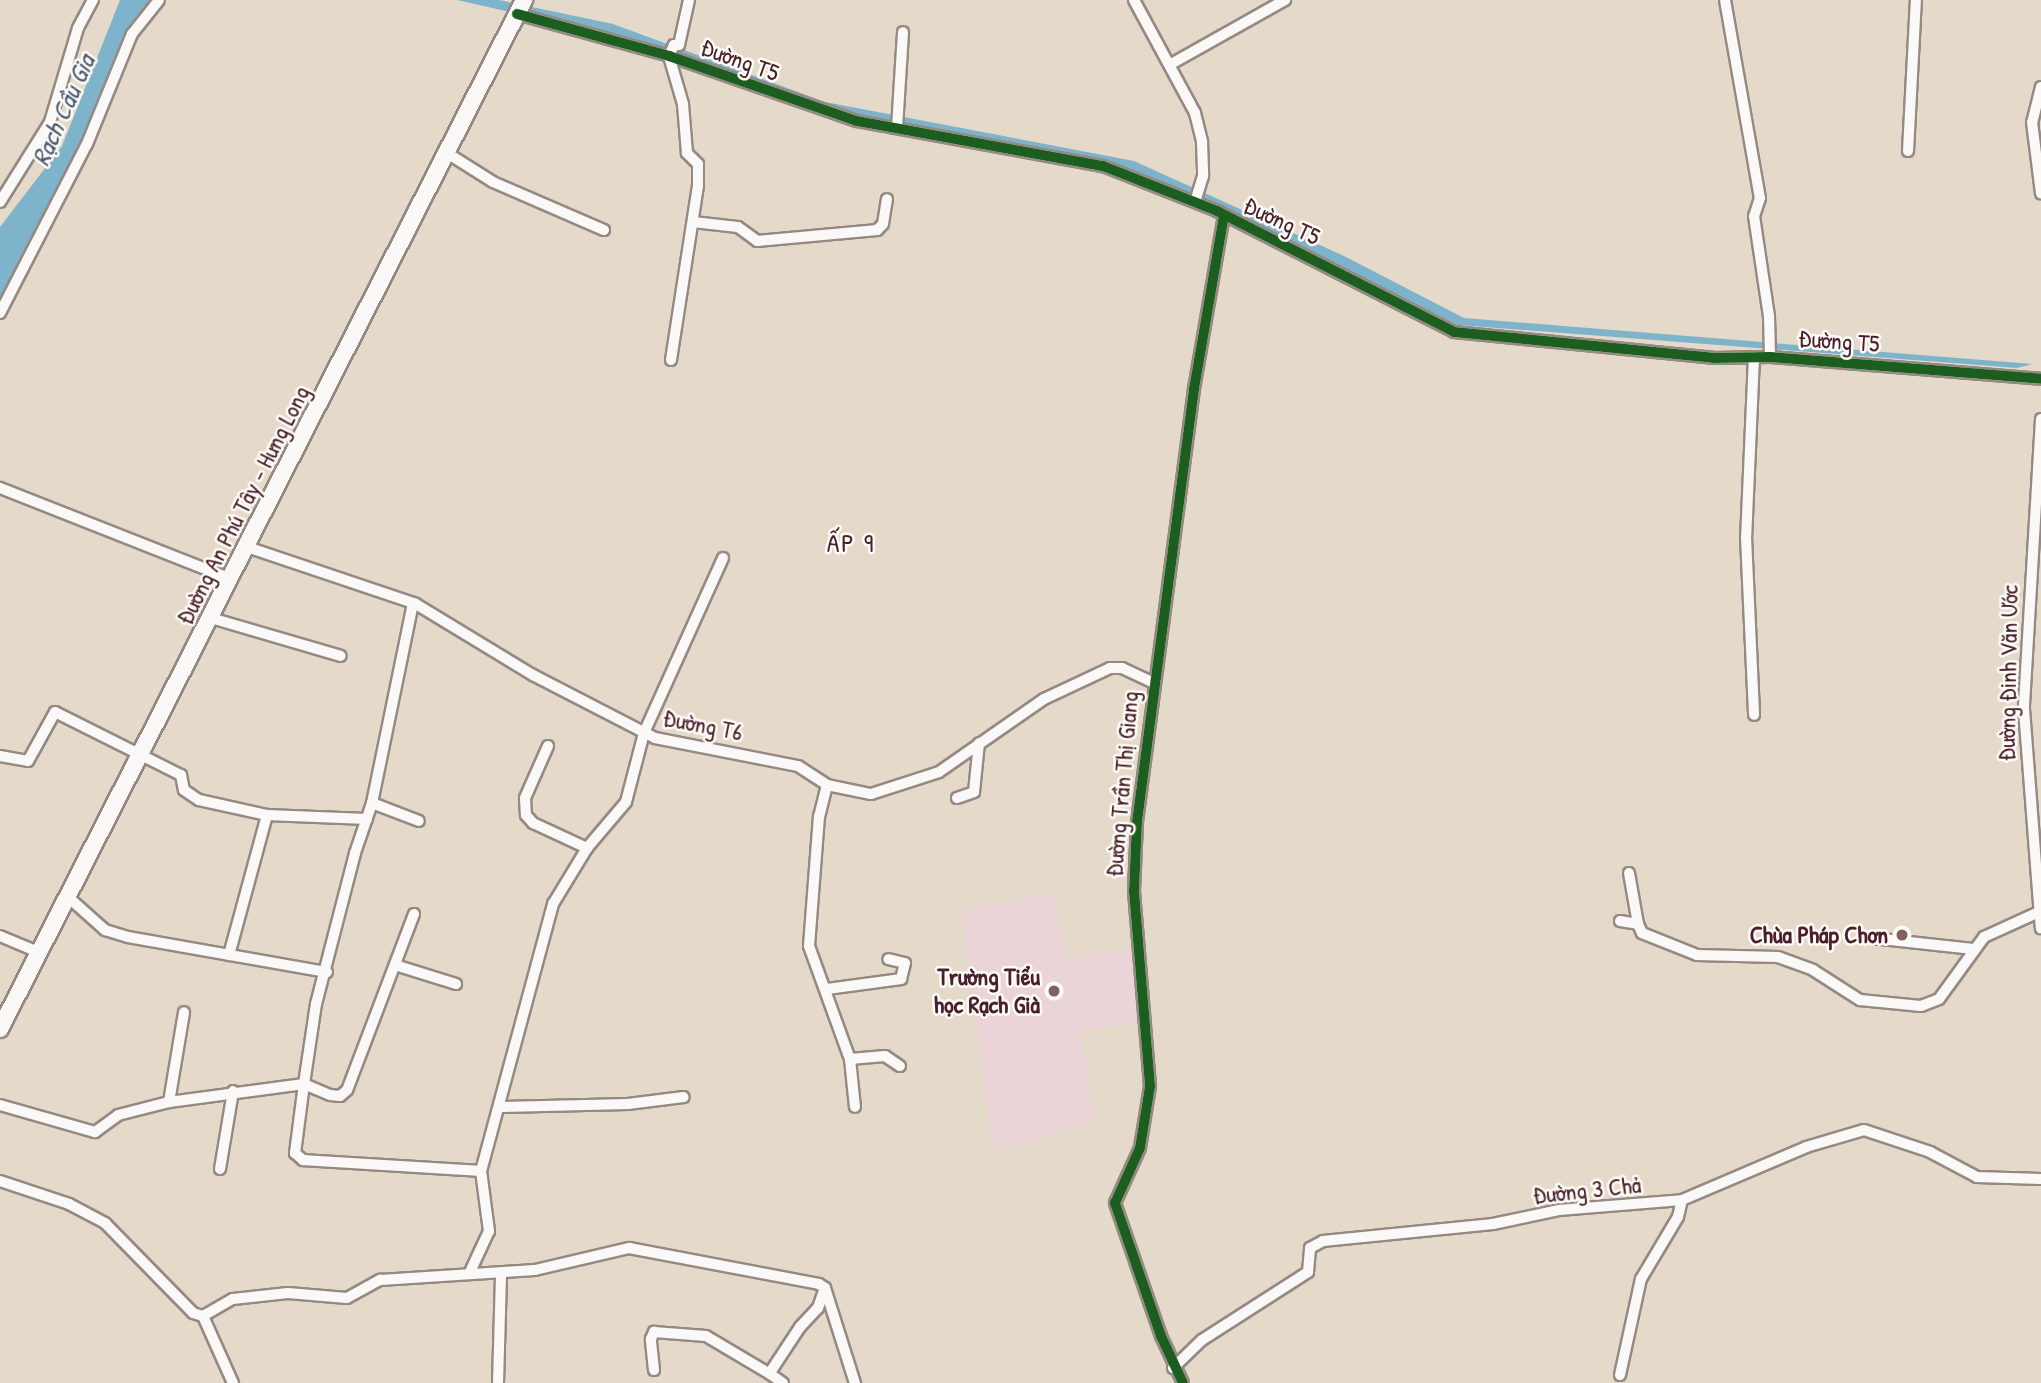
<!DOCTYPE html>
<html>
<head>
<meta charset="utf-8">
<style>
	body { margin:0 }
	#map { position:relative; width:2041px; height:1383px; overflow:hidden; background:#e5d9c9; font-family:"Patrick Hand",sans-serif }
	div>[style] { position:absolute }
	.built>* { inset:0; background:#ebd4d8 }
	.water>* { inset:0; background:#7db4cb }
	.roads { filter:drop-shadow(2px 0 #968983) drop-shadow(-2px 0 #968983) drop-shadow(0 2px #968983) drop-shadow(0 -2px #968983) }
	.street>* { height:10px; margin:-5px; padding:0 5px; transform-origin:5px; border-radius:5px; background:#fbf9f7 }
	.secondary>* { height:16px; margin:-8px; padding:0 8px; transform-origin:8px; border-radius:8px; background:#fbf9f7 }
	.cycleway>* { height:10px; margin:-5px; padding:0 5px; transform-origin:5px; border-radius:5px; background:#1b5e20 }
	.dots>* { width:19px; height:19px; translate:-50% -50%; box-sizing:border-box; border:4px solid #fdfcf7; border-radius:50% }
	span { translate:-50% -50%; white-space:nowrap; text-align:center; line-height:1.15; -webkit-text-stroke:5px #fdfcf7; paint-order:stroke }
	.street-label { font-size:24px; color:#4a1f2b }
	.poi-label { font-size:24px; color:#4a1f2b; font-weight:700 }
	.right { translate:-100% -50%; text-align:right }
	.water-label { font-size:26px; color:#4d5b73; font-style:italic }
	.neighbourhood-label { font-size:26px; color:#4a1f2b; letter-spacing:2px }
</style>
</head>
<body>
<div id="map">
	<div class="built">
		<div style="clip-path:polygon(1053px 893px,1066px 959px,1130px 948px,1139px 1024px,1081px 1030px,1094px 1121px,994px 1151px,961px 910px)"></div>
	</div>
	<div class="water">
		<div style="clip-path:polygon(120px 0,155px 0,125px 38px,78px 157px,0 304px,0 227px,62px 146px)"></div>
		<div style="clip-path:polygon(457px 0,499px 0,613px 24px,825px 102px,1134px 161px,1344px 256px,1464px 318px,2032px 364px,2017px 368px,1458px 325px,1247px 221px,1134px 172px,850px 116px,550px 21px)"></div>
	</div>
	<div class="roads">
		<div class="street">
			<div style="left:1134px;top:0;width:128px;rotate:61.6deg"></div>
			<div style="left:1195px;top:113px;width:30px;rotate:76deg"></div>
			<div style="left:1202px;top:142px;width:34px;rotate:88deg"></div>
			<div style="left:1203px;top:176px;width:27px;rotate:107deg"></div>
			<div style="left:1725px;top:0;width:201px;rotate:80deg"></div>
			<div style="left:1760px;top:198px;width:19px;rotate:108deg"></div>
			<div style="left:1754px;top:216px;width:101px;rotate:81.5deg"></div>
			<div style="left:1769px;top:316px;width:41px;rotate:88.6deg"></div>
			<div style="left:517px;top:14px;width:158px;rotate:15.4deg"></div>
			<div style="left:669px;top:56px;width:199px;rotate:19.1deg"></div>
			<div style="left:857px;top:121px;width:250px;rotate:10.4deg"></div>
			<div style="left:1103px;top:166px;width:123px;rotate:21.5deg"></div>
			<div style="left:1217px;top:211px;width:266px;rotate:27deg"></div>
			<div style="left:1454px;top:332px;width:260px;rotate:5.7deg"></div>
			<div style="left:1713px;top:358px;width:57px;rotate:-1deg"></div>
			<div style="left:1770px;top:357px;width:272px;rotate:4.6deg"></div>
			<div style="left:1171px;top:64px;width:131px;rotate:-29.3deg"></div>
			<div style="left:2041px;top:87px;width:36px;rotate:104deg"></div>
			<div style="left:2032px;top:122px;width:72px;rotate:82.8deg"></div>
			<div style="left:897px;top:128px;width:96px;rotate:-86.4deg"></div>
			<div style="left:1908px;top:151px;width:151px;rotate:-87deg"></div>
			<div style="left:447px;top:153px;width:54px;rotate:32.2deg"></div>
			<div style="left:493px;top:182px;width:121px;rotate:23.4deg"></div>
			<div style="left:0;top:202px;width:94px;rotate:-58deg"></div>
			<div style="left:50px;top:122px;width:98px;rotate:-73.4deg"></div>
			<div style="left:78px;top:28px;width:32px;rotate:-62deg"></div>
			<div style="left:693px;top:222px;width:45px;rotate:6.3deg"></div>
			<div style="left:738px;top:227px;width:24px;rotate:36deg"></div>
			<div style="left:757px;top:241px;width:121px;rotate:-5.2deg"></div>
			<div style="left:877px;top:230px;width:8px;rotate:-45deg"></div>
			<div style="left:883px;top:224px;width:25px;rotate:-81deg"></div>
			<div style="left:0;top:313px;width:190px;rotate:-62.8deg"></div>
			<div style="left:87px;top:144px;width:119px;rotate:-67.8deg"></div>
			<div style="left:132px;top:34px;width:43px;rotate:-51.5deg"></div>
			<div style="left:1754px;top:357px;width:180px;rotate:92.5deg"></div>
			<div style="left:1746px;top:537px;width:178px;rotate:87.4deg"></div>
			<div style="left:671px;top:360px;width:176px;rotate:-81.2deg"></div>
			<div style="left:698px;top:186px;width:22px;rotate:-90deg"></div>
			<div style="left:698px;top:164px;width:16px;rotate:-135deg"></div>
			<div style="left:687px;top:153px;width:49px;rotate:-94.7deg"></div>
			<div style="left:683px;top:104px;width:50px;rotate:-106.3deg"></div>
			<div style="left:669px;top:56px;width:12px;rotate:-66deg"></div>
			<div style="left:674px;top:45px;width:5px"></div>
			<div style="left:679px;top:45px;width:46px;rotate:-77.5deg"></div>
			<div style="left:2041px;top:419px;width:290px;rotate:93.4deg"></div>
			<div style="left:2024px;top:709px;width:220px;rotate:85.6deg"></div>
			<div style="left:0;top:488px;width:248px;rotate:21.5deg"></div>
			<div style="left:247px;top:547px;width:178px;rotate:18.6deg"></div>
			<div style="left:416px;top:604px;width:137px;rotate:31.3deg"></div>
			<div style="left:533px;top:675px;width:137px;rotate:27.3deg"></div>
			<div style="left:655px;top:738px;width:146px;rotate:11.1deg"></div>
			<div style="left:798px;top:766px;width:35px;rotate:33deg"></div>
			<div style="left:827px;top:785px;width:45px;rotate:11.6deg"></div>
			<div style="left:871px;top:794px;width:71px;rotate:-17.9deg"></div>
			<div style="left:939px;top:772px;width:128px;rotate:-34.8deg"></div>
			<div style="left:1044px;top:699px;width:73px;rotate:-25.2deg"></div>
			<div style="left:1110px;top:668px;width:12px"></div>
			<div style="left:1122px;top:668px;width:33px;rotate:25deg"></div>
			<div style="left:211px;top:618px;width:135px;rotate:16.3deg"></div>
			<div style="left:548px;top:746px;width:57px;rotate:113.9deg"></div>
			<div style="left:525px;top:798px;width:17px;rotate:87deg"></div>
			<div style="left:526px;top:815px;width:11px;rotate:49deg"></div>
			<div style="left:533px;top:823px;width:60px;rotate:24.8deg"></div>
			<div style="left:0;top:756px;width:28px;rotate:10deg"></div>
			<div style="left:28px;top:761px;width:56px;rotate:-61.1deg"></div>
			<div style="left:55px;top:712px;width:141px;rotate:26.6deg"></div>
			<div style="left:181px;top:775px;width:15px;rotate:79deg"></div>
			<div style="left:184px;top:790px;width:18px;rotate:34deg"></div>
			<div style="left:199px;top:800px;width:70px;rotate:12.4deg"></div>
			<div style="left:267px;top:815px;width:100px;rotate:2.3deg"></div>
			<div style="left:827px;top:785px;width:32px;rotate:104deg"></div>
			<div style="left:819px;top:816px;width:130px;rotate:94.4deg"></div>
			<div style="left:809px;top:946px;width:120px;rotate:70.1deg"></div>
			<div style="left:850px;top:1059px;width:48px;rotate:84.1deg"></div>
			<div style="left:957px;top:798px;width:18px;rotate:-19deg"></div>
			<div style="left:974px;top:792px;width:49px;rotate:-84.2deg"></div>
			<div style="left:372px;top:803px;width:50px;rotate:21deg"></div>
			<div style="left:1629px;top:873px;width:52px;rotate:80deg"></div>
			<div style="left:68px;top:897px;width:50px;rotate:41.7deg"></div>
			<div style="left:105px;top:930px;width:24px;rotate:17deg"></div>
			<div style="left:128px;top:937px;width:202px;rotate:10deg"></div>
			<div style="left:414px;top:914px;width:188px;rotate:110.8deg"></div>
			<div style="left:347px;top:1090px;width:9px;rotate:139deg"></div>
			<div style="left:340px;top:1096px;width:10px;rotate:-174deg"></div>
			<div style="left:330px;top:1095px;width:28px;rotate:-157deg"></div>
			<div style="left:304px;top:1084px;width:70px;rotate:97.4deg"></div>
			<div style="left:295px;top:1153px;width:11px;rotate:41deg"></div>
			<div style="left:303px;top:1160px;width:178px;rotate:3.5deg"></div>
			<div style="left:481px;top:1171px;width:61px;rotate:82.4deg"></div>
			<div style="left:489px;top:1231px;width:47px;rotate:114.9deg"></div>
			<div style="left:1620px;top:921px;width:18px;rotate:9deg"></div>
			<div style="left:1638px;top:924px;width:10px;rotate:66deg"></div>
			<div style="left:1642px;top:933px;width:59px;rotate:21.8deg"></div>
			<div style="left:1697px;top:955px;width:81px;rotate:1.4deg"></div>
			<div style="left:1778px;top:957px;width:37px;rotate:20deg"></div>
			<div style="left:1813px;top:970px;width:56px;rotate:32.6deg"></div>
			<div style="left:1860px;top:1000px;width:61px;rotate:5.6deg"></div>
			<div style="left:1921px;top:1006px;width:19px;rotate:-21deg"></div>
			<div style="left:1939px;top:999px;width:77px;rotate:-54deg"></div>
			<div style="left:1984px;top:937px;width:63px;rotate:-24.5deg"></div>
			<div style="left:0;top:936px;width:41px;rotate:22.8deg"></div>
			<div style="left:1872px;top:938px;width:102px;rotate:6.2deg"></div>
			<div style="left:229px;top:955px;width:145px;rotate:-74.8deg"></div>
			<div style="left:395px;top:965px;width:64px;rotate:17.3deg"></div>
			<div style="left:827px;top:989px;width:75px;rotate:-7.7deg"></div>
			<div style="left:901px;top:979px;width:16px;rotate:-76deg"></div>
			<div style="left:905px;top:963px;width:17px;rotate:-167deg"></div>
			<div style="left:850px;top:1059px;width:35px;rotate:-5deg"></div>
			<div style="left:885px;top:1056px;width:18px;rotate:34deg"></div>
			<div style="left:169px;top:1102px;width:91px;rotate:-80.5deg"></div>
			<div style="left:0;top:1105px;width:99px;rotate:15.9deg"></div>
			<div style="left:95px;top:1132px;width:29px;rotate:-36deg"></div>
			<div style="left:118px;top:1115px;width:53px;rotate:-14.3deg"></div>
			<div style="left:169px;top:1102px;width:136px;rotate:-7.6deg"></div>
			<div style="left:304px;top:1084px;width:81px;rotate:-81.5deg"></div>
			<div style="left:316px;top:1004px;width:156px;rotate:-75.5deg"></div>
			<div style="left:355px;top:853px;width:53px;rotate:-71.2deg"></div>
			<div style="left:372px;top:803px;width:204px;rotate:-78.4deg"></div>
			<div style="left:502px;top:1107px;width:126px;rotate:-1.4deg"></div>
			<div style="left:628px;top:1104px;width:56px;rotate:-7.1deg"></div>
			<div style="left:220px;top:1169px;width:79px;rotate:-80.5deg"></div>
			<div style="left:481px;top:1171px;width:277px;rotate:-74.9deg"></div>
			<div style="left:553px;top:904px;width:66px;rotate:-58.7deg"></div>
			<div style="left:587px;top:848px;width:60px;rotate:-49.7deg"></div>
			<div style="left:626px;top:802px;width:71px;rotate:-75.4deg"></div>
			<div style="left:644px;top:733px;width:192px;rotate:-65.7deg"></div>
			<div style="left:0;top:1181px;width:73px;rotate:18.4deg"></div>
			<div style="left:69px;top:1204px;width:41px;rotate:27.8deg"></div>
			<div style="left:105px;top:1223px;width:126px;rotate:45.6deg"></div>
			<div style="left:193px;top:1313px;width:10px;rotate:17deg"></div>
			<div style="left:203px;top:1316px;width:34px;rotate:-30deg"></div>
			<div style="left:233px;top:1299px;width:55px;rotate:-6.2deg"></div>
			<div style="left:288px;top:1293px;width:59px;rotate:4.8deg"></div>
			<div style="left:347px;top:1298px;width:38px;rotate:-29deg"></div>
			<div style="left:380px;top:1280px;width:155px;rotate:-3.7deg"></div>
			<div style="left:535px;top:1270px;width:97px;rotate:-13.2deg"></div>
			<div style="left:629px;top:1248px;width:193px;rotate:10.7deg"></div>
			<div style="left:819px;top:1284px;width:7px;rotate:34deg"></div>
			<div style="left:825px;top:1288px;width:100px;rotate:72.5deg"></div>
			<div style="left:203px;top:1316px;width:73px;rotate:65.9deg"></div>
			<div style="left:1173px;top:1368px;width:40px;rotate:-44deg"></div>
			<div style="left:1202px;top:1340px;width:126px;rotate:-32.7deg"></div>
			<div style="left:1308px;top:1272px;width:24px;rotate:-85deg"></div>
			<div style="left:1310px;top:1248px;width:15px;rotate:-28deg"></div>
			<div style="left:1323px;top:1241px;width:171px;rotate:-5.7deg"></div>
			<div style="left:1493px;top:1224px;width:67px;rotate:-12deg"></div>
			<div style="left:1559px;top:1210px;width:123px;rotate:-4.6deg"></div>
			<div style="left:1682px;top:1200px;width:135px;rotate:-23.1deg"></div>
			<div style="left:1806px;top:1147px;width:60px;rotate:-16.3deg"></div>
			<div style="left:1864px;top:1130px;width:70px;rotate:18.4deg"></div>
			<div style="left:1930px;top:1152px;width:53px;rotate:28deg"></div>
			<div style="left:1977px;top:1177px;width:64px;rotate:1.8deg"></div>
			<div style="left:654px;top:1370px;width:31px;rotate:-96deg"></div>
			<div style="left:651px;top:1339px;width:8px;rotate:-67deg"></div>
			<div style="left:654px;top:1332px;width:52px;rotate:4.4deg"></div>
			<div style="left:706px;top:1336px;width:74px;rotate:30.7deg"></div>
			<div style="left:1620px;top:1375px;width:98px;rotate:-77.7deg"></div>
			<div style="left:1641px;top:1279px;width:72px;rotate:-59.2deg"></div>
			<div style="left:1678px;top:1217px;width:17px;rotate:-77deg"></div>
			<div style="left:498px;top:1383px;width:110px;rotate:-88.4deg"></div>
			<div style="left:783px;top:1383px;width:16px;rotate:-145deg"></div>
			<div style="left:770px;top:1374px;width:3px;rotate:-72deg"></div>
			<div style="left:771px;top:1371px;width:53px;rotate:-56.6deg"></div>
			<div style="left:800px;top:1327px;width:26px;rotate:-47deg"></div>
			<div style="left:818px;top:1308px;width:21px;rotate:-71deg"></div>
			<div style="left:1183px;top:1383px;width:52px;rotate:-115.1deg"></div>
			<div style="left:1161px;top:1336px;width:141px;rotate:-109.1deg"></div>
			<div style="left:1115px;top:1203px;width:60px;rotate:-65.6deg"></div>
			<div style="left:1140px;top:1148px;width:63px;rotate:-80.8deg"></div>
			<div style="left:1150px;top:1086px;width:196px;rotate:-94.7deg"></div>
			<div style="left:1134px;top:891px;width:69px;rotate:-87.5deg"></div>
			<div style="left:1137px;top:822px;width:437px;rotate:-82.5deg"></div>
			<div style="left:1194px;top:389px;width:176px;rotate:-80.2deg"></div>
		</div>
		<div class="secondary">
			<div style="left:0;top:1029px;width:1155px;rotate:-63.01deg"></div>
		</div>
	</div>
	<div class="cycleway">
		<div style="left:517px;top:14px;width:158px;rotate:15.4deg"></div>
		<div style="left:669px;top:56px;width:199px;rotate:19.1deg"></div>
		<div style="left:857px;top:121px;width:250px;rotate:10.4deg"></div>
		<div style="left:1103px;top:166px;width:123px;rotate:21.5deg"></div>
		<div style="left:1217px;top:211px;width:266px;rotate:27deg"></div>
		<div style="left:1454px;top:332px;width:260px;rotate:5.7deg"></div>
		<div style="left:1713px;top:358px;width:57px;rotate:-1deg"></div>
		<div style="left:1770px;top:357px;width:272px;rotate:4.6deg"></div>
		<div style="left:1183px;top:1383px;width:52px;rotate:-115.1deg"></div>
		<div style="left:1161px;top:1336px;width:141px;rotate:-109.1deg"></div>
		<div style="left:1115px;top:1203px;width:60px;rotate:-65.6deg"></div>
		<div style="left:1140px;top:1148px;width:63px;rotate:-80.8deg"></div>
		<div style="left:1150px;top:1086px;width:196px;rotate:-94.7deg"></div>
		<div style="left:1134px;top:891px;width:69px;rotate:-87.5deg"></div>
		<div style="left:1137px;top:822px;width:437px;rotate:-82.5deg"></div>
		<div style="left:1194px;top:389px;width:176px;rotate:-80.2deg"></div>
	</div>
	<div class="dots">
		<div style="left:1902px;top:935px;background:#806062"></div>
		<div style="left:1054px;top:991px;background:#806062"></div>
	</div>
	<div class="street-label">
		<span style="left:740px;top:60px;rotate:20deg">Đường T5</span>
		<span style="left:1282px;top:221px;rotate:25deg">Đường T5</span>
		<span style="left:1839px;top:341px;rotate:4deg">Đường T5</span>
		<span style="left:243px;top:505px;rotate:-63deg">Đường An Phú Tây - Hưng Long</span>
		<span style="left:2008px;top:673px;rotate:-89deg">Đường Đinh Văn Ước</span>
		<span style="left:703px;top:725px;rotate:11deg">Đường T6</span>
		<span style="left:1122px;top:784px;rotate:-85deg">Đường Trần Thị Giang</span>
		<span style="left:1587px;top:1190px;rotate:-6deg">Đường 3 Chả</span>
	</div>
	<div class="poi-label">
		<span class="right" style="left:1888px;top:935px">Chùa Pháp Chơn</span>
		<span class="right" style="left:1040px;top:991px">Trường Tiểu<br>học Rạch Già</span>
	</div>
	<div class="water-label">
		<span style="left:63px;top:110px;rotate:-66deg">Rạch Cầu Gia</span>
	</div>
	<div class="neighbourhood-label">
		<span style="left:851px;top:543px">ẤP 9</span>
	</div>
</div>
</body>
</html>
